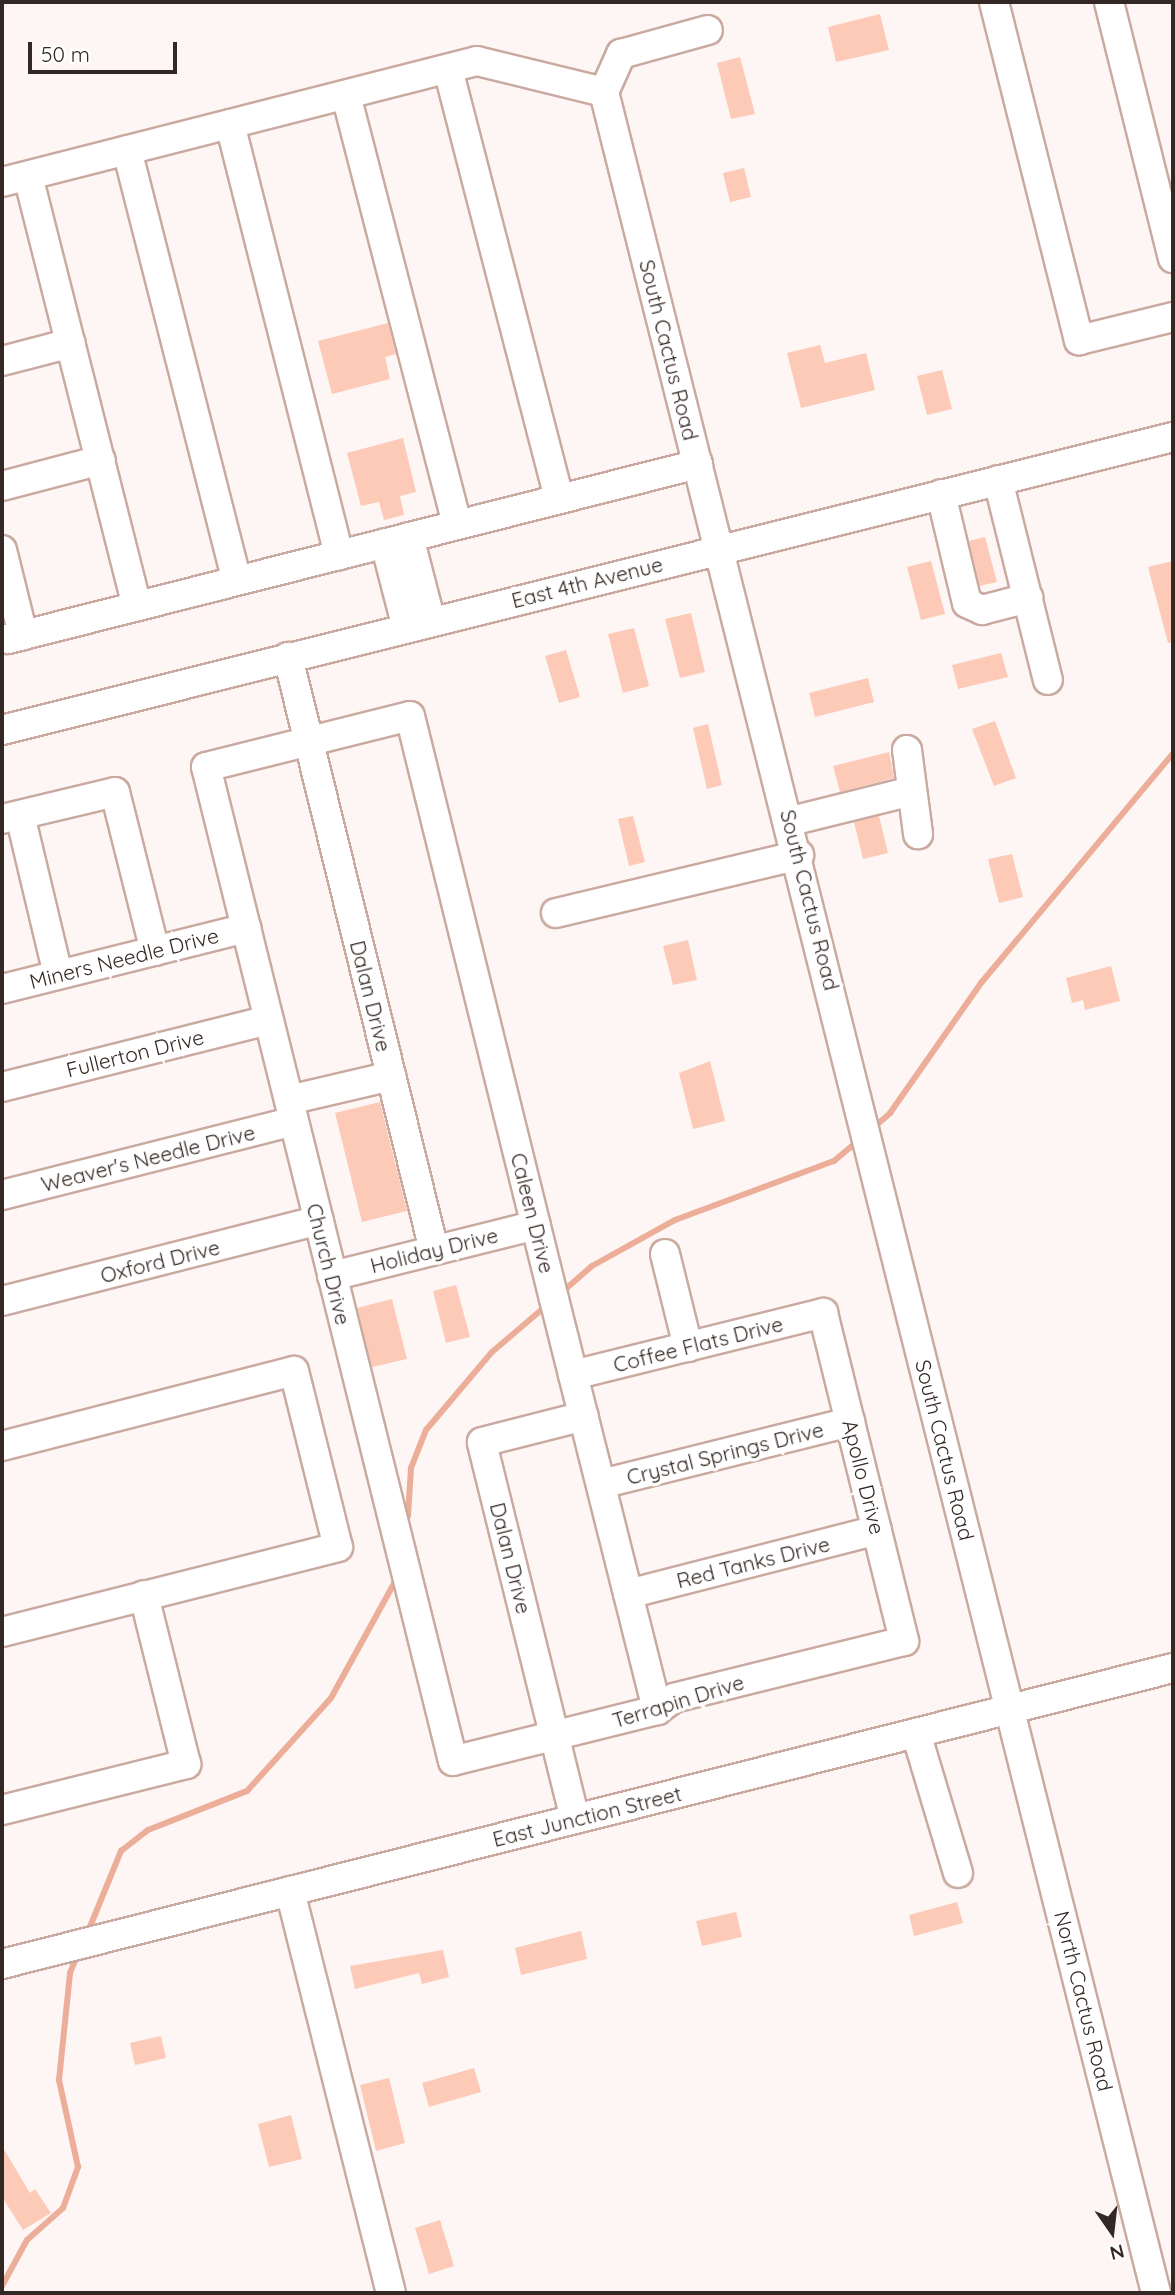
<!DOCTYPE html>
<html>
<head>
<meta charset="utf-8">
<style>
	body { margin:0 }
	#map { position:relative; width:1175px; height:2295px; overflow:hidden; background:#fdf6f4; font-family:Quicksand,sans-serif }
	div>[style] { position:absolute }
	.stream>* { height:6px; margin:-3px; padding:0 3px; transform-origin:3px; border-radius:3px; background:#ecae99 }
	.building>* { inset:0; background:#fdcab8 }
	.roads { filter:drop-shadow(2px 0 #caaaa0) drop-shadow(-2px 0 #caaaa0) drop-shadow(0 2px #caaaa0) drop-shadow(0 -2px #caaaa0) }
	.minor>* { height:28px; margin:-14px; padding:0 14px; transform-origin:14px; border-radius:14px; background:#fff }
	span { translate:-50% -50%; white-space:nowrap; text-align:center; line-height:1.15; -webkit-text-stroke:7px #fff; paint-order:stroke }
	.street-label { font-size:21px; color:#342824 }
	.frame { position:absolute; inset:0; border:4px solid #342824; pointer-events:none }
	.north { position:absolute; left:1077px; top:2197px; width:70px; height:70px; -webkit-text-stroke:5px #fff; paint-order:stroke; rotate:166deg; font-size:19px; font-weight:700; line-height:28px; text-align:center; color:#342824 }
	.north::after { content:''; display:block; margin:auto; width:24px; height:32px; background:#342824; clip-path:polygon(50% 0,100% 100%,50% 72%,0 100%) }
	.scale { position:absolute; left:28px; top:42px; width:149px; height:32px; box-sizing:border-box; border:4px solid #342824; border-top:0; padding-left:9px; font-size:21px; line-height:24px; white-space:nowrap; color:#342824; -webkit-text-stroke:5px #fff; paint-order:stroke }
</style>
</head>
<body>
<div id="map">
	<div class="stream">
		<div style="left:873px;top:1128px;width:23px;rotate:-41deg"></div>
		<div style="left:890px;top:1113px;width:159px;rotate:-55deg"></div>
		<div style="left:981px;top:983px;width:300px;rotate:-50.1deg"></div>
		<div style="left:561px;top:1293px;width:41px;rotate:-41.1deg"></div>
		<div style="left:592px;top:1266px;width:95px;rotate:-29deg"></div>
		<div style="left:675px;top:1220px;width:170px;rotate:-20.4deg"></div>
		<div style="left:834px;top:1161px;width:33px;rotate:-40deg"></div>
		<div style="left:408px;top:1516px;width:48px;rotate:-86.4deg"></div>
		<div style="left:411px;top:1468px;width:41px;rotate:-68.5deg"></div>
		<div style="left:426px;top:1430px;width:102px;rotate:-49.8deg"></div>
		<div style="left:492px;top:1352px;width:72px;rotate:-40.5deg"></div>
		<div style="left:87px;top:1934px;width:90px;rotate:-67.7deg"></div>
		<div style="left:121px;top:1851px;width:34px;rotate:-38deg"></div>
		<div style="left:148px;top:1830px;width:106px;rotate:-21.5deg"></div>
		<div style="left:247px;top:1791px;width:125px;rotate:-47.9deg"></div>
		<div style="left:331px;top:1698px;width:137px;rotate:-61.2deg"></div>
		<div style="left:2px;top:2286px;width:52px;rotate:-61.5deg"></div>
		<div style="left:27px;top:2240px;width:48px;rotate:-41.6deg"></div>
		<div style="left:63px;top:2208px;width:44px;rotate:-69.9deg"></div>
		<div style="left:78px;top:2167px;width:89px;rotate:-102.3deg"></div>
		<div style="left:59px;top:2080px;width:108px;rotate:-84.1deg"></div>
		<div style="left:70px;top:1973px;width:22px;rotate:-68deg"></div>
	</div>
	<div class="building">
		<div style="clip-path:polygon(880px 14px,889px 50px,836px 62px,828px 27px)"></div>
		<div style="clip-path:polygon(740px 57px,755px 114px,731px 119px,717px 63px)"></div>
		<div style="clip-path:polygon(744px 168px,751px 197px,730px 202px,723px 173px)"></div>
		<div style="clip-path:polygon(388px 323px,396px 354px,385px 357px,390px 379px,332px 394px,318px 341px)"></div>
		<div style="clip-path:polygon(820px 345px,825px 363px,866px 353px,875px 390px,801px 408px,787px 353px)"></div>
		<div style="clip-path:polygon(942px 370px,952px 409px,927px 415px,917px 376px)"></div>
		<div style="clip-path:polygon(403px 438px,416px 492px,400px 496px,404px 515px,384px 520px,379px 502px,361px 506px,347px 453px)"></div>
		<div style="clip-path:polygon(985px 537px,997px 582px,980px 586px,969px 541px)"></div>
		<div style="clip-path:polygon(931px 561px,945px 614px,921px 620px,907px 567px)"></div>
		<div style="clip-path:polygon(1173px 561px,1173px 642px,1168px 643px,1148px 567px)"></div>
		<div style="clip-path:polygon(691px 613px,705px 672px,680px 678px,665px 619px)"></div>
		<div style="clip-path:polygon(634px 628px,649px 686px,623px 693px,608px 634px)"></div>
		<div style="clip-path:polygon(566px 650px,580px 697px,559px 703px,545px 656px)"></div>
		<div style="clip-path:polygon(1001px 653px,1008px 677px,958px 689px,952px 665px)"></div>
		<div style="clip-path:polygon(868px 678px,874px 702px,815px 717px,809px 693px)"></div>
		<div style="clip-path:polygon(995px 721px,1016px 778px,994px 786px,972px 729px)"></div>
		<div style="clip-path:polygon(708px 724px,722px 785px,707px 789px,693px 728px)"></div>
		<div style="clip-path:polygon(889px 752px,894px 778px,840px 792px,833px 766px)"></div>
		<div style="clip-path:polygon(633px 816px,645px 862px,629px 866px,618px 819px)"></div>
		<div style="clip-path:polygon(879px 816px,888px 853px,863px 859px,854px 822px)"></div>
		<div style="clip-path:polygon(1012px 854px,1023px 897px,999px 903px,988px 859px)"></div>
		<div style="clip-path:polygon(688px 940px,697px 980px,673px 985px,663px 946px)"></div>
		<div style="clip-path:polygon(1111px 966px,1120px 1001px,1085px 1010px,1083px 1000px,1072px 1003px,1066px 978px)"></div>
		<div style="clip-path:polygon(710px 1061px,725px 1121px,693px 1129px,679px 1073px)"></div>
		<div style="clip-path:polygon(380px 1102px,407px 1211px,362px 1222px,335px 1113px)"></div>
		<div style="clip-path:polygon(456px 1285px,470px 1337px,446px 1343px,433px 1291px)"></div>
		<div style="clip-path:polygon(392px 1299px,407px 1359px,372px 1367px,357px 1308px)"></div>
		<div style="clip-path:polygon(957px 1902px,963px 1923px,914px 1936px,909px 1915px)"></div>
		<div style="clip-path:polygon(736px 1912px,742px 1937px,702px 1946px,696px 1921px)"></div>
		<div style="clip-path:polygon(581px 1931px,587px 1959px,521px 1975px,515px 1948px)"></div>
		<div style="clip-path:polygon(443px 1950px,449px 1977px,422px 1984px,419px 1973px,355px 1989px,350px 1966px)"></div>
		<div style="clip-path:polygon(161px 2036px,166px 2058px,135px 2065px,130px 2043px)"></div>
		<div style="clip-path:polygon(474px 2068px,481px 2092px,429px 2107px,422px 2083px)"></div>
		<div style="clip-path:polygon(389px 2078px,405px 2143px,376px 2151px,360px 2085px)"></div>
		<div style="clip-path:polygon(291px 2115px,302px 2159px,269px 2167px,258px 2124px)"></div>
		<div style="clip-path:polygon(2px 2146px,30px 2193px,35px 2189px,51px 2213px,23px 2230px,2px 2197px)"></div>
		<div style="clip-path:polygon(440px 2220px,454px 2266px,429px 2274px,415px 2228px)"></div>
	</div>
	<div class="roads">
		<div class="minor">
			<div style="left:994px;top:2px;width:349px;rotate:75.9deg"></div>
			<div style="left:1079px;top:340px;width:97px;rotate:-13.7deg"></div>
			<div style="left:1109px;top:2px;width:264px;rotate:76deg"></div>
			<div style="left:448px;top:69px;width:444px;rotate:75.5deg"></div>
			<div style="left:604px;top:92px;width:2269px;rotate:75.92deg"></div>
			<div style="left:604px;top:92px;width:42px;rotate:-65.9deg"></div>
			<div style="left:621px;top:54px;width:90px;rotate:-15.4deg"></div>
			<div style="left:346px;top:95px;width:444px;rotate:75.5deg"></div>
			<div style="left:230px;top:124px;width:445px;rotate:75.8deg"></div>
			<div style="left:127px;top:150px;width:444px;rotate:75.7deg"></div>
			<div style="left:28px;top:176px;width:444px;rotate:75.8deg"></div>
			<div style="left:2px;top:182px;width:490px;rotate:-14.3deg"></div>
			<div style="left:477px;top:61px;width:131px;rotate:13.7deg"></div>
			<div style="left:2px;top:361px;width:71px;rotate:-14.6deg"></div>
			<div style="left:998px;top:480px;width:206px;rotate:76deg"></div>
			<div style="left:2px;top:486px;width:102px;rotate:-14.7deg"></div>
			<div style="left:941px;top:494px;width:112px;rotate:76.6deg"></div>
			<div style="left:967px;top:603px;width:17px;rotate:25deg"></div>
			<div style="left:982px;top:610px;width:48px;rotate:-14.6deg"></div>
			<div style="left:409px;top:537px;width:88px;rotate:75.5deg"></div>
			<div style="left:385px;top:543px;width:88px;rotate:75.5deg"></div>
			<div style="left:2px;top:550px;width:88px;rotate:76.1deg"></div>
			<div style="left:8px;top:639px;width:712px;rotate:-14.23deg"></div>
			<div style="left:288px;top:657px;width:611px;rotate:76.17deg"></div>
			<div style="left:2px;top:730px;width:1207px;rotate:-14.05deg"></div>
			<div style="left:907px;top:750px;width:85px;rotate:82.5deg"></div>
			<div style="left:20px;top:815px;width:164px;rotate:76.6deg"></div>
			<div style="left:2px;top:819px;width:116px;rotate:-13.4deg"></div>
			<div style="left:115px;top:792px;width:164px;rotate:75.9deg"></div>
			<div style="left:791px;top:821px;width:121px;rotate:-13.9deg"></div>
			<div style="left:556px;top:913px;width:250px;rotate:-13.4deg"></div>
			<div style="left:2px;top:989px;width:252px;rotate:-14deg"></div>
			<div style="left:2px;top:1087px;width:275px;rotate:-14.1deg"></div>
			<div style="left:289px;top:1100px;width:105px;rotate:-13.2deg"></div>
			<div style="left:2px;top:1195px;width:301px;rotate:-14.2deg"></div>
			<div style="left:665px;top:1254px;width:96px;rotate:76.1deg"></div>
			<div style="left:332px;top:1276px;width:210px;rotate:-14deg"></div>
			<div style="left:2px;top:1301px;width:327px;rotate:-14.3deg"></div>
			<div style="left:573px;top:1375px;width:258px;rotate:-13.9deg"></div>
			<div style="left:823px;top:1313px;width:338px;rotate:76.1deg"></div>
			<div style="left:904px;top:1641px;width:237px;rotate:166.1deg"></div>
			<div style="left:674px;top:1698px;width:21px;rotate:145deg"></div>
			<div style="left:657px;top:1710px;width:210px;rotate:166deg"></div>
			<div style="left:453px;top:1761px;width:1024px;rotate:-103.95deg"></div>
			<div style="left:206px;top:767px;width:210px;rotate:-14deg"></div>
			<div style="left:410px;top:716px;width:601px;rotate:76.13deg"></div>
			<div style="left:554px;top:1299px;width:424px;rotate:75.9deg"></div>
			<div style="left:2px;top:1446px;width:301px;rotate:-14.4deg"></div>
			<div style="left:294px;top:1371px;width:181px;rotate:76deg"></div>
			<div style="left:338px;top:1547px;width:347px;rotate:165.8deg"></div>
			<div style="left:601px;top:1484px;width:257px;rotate:-14deg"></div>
			<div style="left:628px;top:1594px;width:257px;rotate:-14.4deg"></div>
			<div style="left:916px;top:1733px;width:146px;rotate:73.3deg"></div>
			<div style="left:2px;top:1810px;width:190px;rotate:-14deg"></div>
			<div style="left:186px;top:1764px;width:174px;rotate:-104deg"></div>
			<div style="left:575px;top:1819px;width:388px;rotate:-103.9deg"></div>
			<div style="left:482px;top:1442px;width:105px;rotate:-14.3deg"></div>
			<div style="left:290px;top:1891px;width:414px;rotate:75.9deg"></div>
			<div style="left:2px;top:1964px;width:1208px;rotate:-14.19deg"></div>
		</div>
	</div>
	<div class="street-label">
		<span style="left:669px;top:350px;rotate:76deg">South Cactus Road</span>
		<span style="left:587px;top:582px;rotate:-14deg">East 4th Avenue</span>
		<span style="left:810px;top:900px;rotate:76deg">South Cactus Road</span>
		<span style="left:124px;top:958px;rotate:-14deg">Miners Needle Drive</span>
		<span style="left:371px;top:996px;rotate:76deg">Dalan Drive</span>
		<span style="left:135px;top:1053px;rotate:-14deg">Fullerton Drive</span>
		<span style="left:148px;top:1158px;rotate:-14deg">Weaver's Needle Drive</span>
		<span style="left:533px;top:1213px;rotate:76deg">Caleen Drive</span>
		<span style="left:434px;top:1250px;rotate:-14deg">Holiday Drive</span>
		<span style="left:160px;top:1261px;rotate:-14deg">Oxford Drive</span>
		<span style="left:329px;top:1264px;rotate:76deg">Church Drive</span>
		<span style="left:698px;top:1344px;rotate:-14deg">Coffee Flats Drive</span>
		<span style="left:945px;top:1450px;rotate:76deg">South Cactus Road</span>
		<span style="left:725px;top:1453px;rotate:-14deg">Crystal Springs Drive</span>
		<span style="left:864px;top:1477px;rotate:76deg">Apollo Drive</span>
		<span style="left:511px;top:1558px;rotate:76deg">Dalan Drive</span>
		<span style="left:753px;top:1562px;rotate:-14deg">Red Tanks Drive</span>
		<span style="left:678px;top:1701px;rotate:-17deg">Terrapin Drive</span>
		<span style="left:587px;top:1816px;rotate:-14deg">East Junction Street</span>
		<span style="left:1084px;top:2001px;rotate:76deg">North Cactus Road</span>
	</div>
	<div class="frame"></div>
	<div class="north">N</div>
	<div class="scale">50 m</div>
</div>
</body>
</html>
